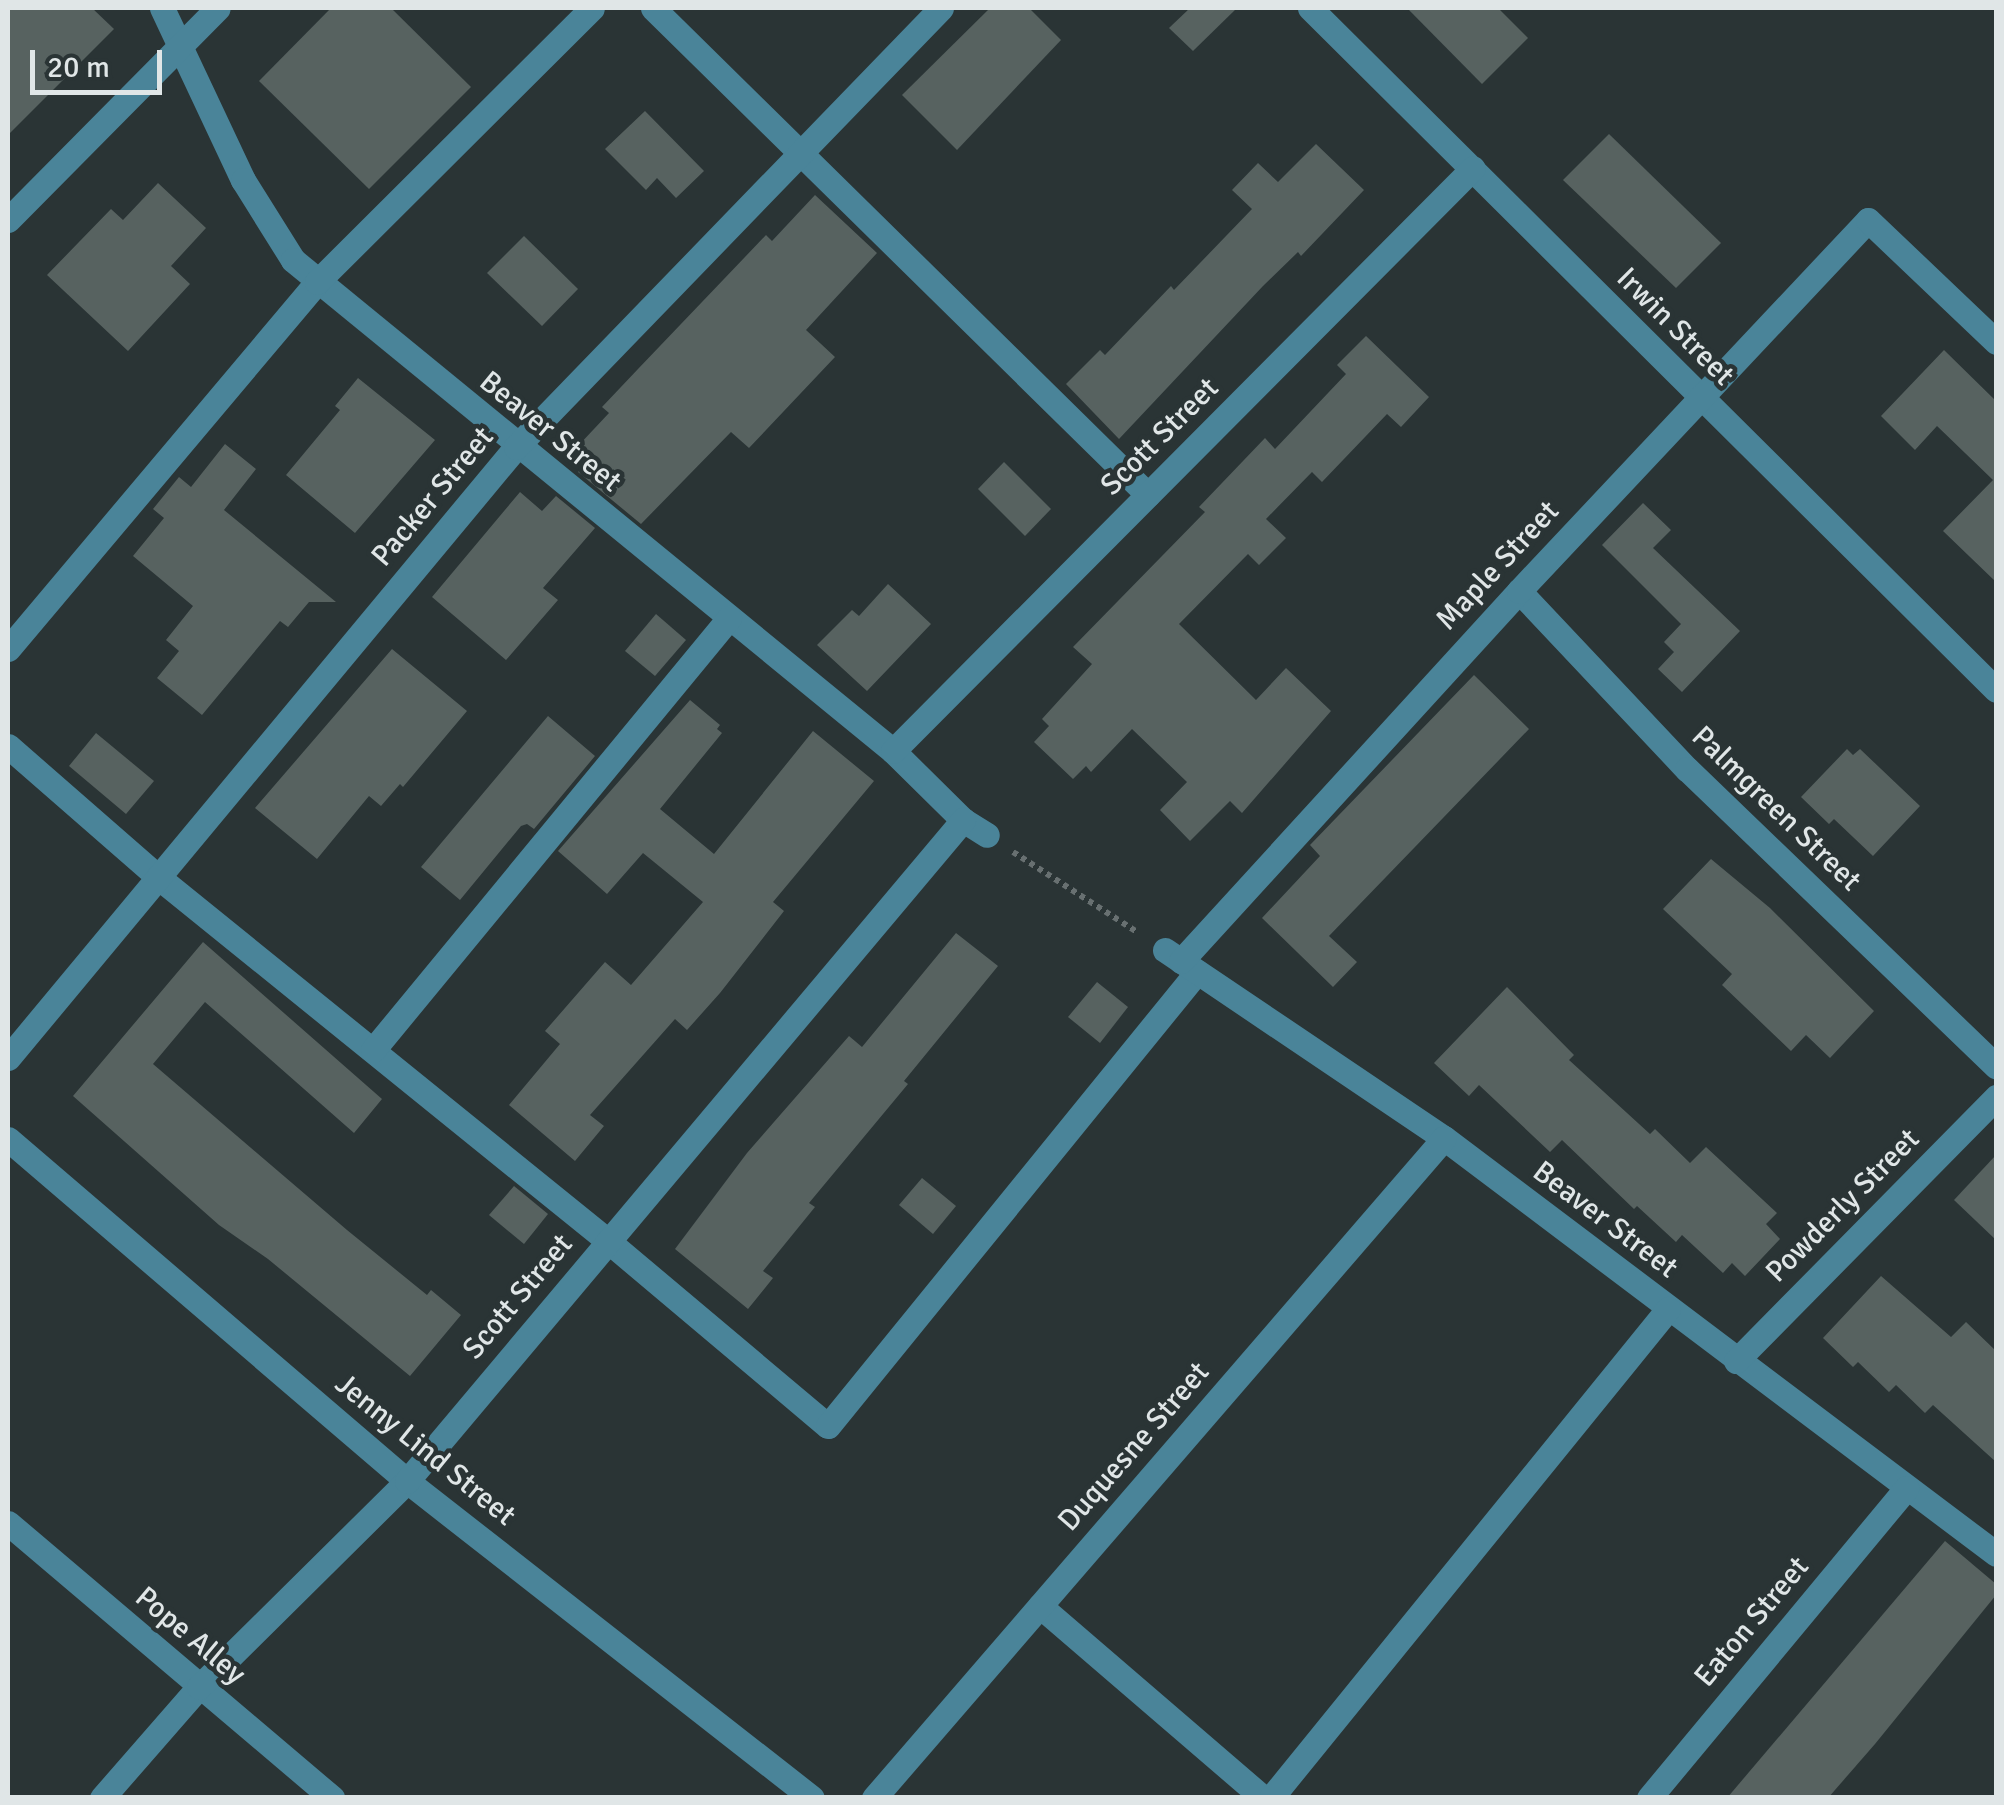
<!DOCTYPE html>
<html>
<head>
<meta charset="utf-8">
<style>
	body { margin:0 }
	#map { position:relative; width:2004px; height:1805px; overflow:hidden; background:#2a3435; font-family:Signika,sans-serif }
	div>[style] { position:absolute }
	.building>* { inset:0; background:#576260 }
	.path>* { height:6px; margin-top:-3px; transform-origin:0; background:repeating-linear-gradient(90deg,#687071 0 5px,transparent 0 10px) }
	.minor>* { height:25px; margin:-12.5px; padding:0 12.5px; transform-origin:12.5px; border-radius:12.5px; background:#4a8499 }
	span { translate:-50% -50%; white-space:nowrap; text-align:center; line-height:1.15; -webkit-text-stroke:9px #2a3435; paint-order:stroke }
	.street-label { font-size:30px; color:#e0e6e7 }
	.frame { position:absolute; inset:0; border:10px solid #e0e6e7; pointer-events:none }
	.scale { position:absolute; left:30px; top:50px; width:132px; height:45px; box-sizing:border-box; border:5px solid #e0e6e7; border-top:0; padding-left:12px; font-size:30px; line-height:35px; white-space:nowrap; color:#e0e6e7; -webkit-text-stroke:8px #2a3435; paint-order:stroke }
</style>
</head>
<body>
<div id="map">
	<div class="building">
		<div style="clip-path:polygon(8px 8px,92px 8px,114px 29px,8px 135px)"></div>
		<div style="clip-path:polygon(331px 8px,391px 8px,471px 87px,369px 189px,259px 81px)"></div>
		<div style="clip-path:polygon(990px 8px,1029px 8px,1061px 40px,957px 150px,902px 95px)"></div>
		<div style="clip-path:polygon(1190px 8px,1237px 8px,1193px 51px,1169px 28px)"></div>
		<div style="clip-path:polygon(1407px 8px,1498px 8px,1528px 38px,1482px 84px)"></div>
		<div style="clip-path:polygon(645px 111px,704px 171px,676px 198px,657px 178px,646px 190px,605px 149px)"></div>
		<div style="clip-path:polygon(1609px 134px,1721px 243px,1676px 288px,1563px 180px)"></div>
		<div style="clip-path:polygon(1316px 144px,1364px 190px,1301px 256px,1298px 252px,1263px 286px,1119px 439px,1066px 384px,1100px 350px,1105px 355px,1171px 286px,1174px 290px,1252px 209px,1232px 190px,1258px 163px,1278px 182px)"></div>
		<div style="clip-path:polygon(158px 183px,206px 228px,171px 266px,190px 284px,128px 351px,47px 275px,111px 209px,123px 220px)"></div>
		<div style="clip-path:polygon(815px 195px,877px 253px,806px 330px,835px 357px,749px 448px,731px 432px,641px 524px,578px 472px,591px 459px,578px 446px,609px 413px,602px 407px,638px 369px,766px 235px,772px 241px)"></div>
		<div style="clip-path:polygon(524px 236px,578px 289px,542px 326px,487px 273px)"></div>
		<div style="clip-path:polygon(1366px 336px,1429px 397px,1401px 427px,1387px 414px,1322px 482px,1312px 472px,1266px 519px,1286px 538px,1259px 565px,1248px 554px,1179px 624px,1256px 700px,1286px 668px,1331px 711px,1242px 813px,1230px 801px,1190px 841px,1160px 810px,1187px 782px,1132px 729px,1091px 772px,1086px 766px,1073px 779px,1034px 742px,1049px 726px,1042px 719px,1092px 664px,1073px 647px,1205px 512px,1199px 507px,1265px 438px,1275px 449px,1346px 374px,1337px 365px)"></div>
		<div style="clip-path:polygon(1944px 350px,1996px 401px,1996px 582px,1943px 531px,1993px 480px,1937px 426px,1915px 450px,1881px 416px)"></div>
		<div style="clip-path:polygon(358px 378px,435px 440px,355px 533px,286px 475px,340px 410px,335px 406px)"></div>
		<div style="clip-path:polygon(225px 444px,256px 469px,224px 510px,336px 602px,309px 602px,288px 627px,280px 621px,202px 715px,157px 678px,179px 651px,166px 640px,193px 606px,133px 556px,164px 518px,153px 509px,179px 477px,191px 487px)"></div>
		<div style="clip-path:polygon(1004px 462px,1051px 509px,1025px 536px,978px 489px)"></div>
		<div style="clip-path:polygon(520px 492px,542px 511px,556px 496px,595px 528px,543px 588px,558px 600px,506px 660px,432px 597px)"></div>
		<div style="clip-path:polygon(1643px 503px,1671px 530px,1653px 548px,1740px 631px,1682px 692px,1658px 669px,1674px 652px,1664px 642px,1681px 624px,1602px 545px)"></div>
		<div style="clip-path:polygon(888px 584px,931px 624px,867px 691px,817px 645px,852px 610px,859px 616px)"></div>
		<div style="clip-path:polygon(656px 614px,686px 640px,655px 676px,625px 651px)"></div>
		<div style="clip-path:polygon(392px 649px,467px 711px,403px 787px,400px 784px,381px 806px,369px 796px,317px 859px,255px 808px)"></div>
		<div style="clip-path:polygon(1474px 675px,1529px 729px,1329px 936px,1357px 962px,1333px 987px,1262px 918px,1320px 856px,1310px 845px)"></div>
		<div style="clip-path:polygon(690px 700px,720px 725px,717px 729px,722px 733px,660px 809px,714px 854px,813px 731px,874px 781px,773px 902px,784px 911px,720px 993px,687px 1030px,675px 1019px,590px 1115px,604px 1126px,575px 1161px,509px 1105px,560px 1044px,545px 1031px,605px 962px,631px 985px,703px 902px,643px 853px,607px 894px,558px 851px)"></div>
		<div style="clip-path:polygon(548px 716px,595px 756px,534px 829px,527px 824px,521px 826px,460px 900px,421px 867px)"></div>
		<div style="clip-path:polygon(96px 733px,154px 781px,126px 814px,69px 766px)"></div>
		<div style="clip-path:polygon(1847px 749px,1853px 755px,1860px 749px,1920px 806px,1873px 856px,1834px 819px,1829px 824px,1801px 797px)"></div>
		<div style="clip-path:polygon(1711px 859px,1770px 908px,1874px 1011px,1830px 1058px,1806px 1035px,1791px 1051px,1722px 985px,1732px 974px,1663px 909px)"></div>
		<div style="clip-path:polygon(956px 933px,998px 966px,904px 1081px,908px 1084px,809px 1203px,815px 1207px,763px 1271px,773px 1278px,748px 1309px,675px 1249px,747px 1153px,849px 1036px,862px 1047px)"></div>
		<div style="clip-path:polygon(203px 942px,382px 1099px,354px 1133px,205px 1002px,153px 1064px,347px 1230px,427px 1295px,431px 1290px,461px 1315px,410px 1376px,268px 1259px,219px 1225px,73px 1096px)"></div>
		<div style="clip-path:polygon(1097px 982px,1128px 1007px,1100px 1043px,1068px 1017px)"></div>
		<div style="clip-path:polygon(1507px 987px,1574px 1055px,1569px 1060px,1650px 1134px,1655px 1129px,1690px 1163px,1706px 1147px,1777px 1213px,1766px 1224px,1780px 1239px,1745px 1276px,1732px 1263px,1723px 1273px,1682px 1235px,1676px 1242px,1637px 1206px,1634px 1209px,1562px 1140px,1550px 1152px,1479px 1085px,1469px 1096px,1434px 1063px)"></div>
		<div style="clip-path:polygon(1996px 1155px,1996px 1240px,1954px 1200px)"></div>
		<div style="clip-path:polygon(922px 1178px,956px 1206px,933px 1234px,899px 1205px)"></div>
		<div style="clip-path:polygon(514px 1186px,548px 1214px,524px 1244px,489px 1215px)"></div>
		<div style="clip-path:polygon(1881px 1276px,1951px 1337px,1966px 1322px,1996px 1351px,1996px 1462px,1933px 1405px,1925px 1413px,1896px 1385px,1889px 1392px,1858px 1362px,1853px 1367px,1823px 1338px)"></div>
		<div style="clip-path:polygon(1945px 1541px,1996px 1584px,1996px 1595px,1875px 1744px,1828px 1798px,1727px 1798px)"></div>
	</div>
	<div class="path">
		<div style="left:1013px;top:852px;width:148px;rotate:32.8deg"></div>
	</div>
	<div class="minor">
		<div style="left:162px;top:8px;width:190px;rotate:64.8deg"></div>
		<div style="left:243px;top:180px;width:94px;rotate:58deg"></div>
		<div style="left:293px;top:260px;width:775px;rotate:39.29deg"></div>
		<div style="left:893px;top:751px;width:98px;rotate:44.6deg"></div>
		<div style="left:963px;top:820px;width:28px;rotate:32deg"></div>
		<div style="left:653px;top:8px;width:694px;rotate:44.53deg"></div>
		<div style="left:1310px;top:8px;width:967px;rotate:44.83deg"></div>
		<div style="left:8px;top:220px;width:298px;rotate:-45.3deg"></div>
		<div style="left:1519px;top:591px;width:245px;rotate:46.7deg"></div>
		<div style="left:1687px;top:769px;width:429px;rotate:43.9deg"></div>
		<div style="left:8px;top:649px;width:480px;rotate:-49.9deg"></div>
		<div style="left:317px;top:282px;width:388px;rotate:-44.9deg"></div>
		<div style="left:8px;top:746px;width:199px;rotate:41.1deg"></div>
		<div style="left:158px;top:877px;width:579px;rotate:38.97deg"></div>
		<div style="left:608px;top:1241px;width:287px;rotate:40.1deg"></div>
		<div style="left:828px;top:1426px;width:585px;rotate:-50.9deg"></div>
		<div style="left:893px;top:751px;width:822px;rotate:-45.15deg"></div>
		<div style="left:1165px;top:950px;width:336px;rotate:34deg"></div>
		<div style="left:1444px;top:1138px;width:691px;rotate:37deg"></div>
		<div style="left:1181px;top:961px;width:501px;rotate:-47.59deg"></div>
		<div style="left:1519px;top:591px;width:509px;rotate:-46.75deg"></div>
		<div style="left:1868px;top:220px;width:177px;rotate:43.6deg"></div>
		<div style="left:373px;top:1050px;width:560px;rotate:-50.51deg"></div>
		<div style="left:8px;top:1058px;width:795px;rotate:-50.26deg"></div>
		<div style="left:516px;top:447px;width:611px;rotate:-45.93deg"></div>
		<div style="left:8px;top:1139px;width:526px;rotate:40.6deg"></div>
		<div style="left:407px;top:1481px;width:514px;rotate:38.05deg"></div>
		<div style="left:1736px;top:1361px;width:371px;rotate:-45.4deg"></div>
		<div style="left:8px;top:1523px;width:425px;rotate:40.3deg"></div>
		<div style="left:1040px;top:1606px;width:294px;rotate:40.7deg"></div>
		<div style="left:102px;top:1798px;width:147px;rotate:-48.9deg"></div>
		<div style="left:199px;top:1687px;width:293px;rotate:-44.7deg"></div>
		<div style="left:407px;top:1481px;width:864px;rotate:-49.93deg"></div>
		<div style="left:874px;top:1798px;width:872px;rotate:-49.18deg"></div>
		<div style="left:1271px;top:1798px;width:630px;rotate:-50.93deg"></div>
		<div style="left:1649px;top:1798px;width:403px;rotate:-50.3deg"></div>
	</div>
	<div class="street-label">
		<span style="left:1675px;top:327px;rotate:45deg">Irwin Street</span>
		<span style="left:550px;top:432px;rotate:39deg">Beaver Street</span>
		<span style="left:1160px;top:437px;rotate:-45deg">Scott Street</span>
		<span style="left:433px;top:497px;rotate:-50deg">Packer Street</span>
		<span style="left:1498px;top:566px;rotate:-47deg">Maple Street</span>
		<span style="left:1776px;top:809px;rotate:44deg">Palmgreen Street</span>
		<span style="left:1843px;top:1206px;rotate:-45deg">Powderly Street</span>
		<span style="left:1605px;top:1220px;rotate:37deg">Beaver Street</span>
		<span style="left:518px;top:1297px;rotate:-50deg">Scott Street</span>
		<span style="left:1134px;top:1447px;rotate:-49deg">Duquesne Street</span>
		<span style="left:425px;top:1450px;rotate:39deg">Jenny Lind Street</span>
		<span style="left:1752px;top:1622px;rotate:-50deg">Eaton Street</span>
		<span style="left:190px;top:1636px;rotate:40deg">Pope Alley</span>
	</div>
	<div class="frame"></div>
	<div class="scale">20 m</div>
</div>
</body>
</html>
